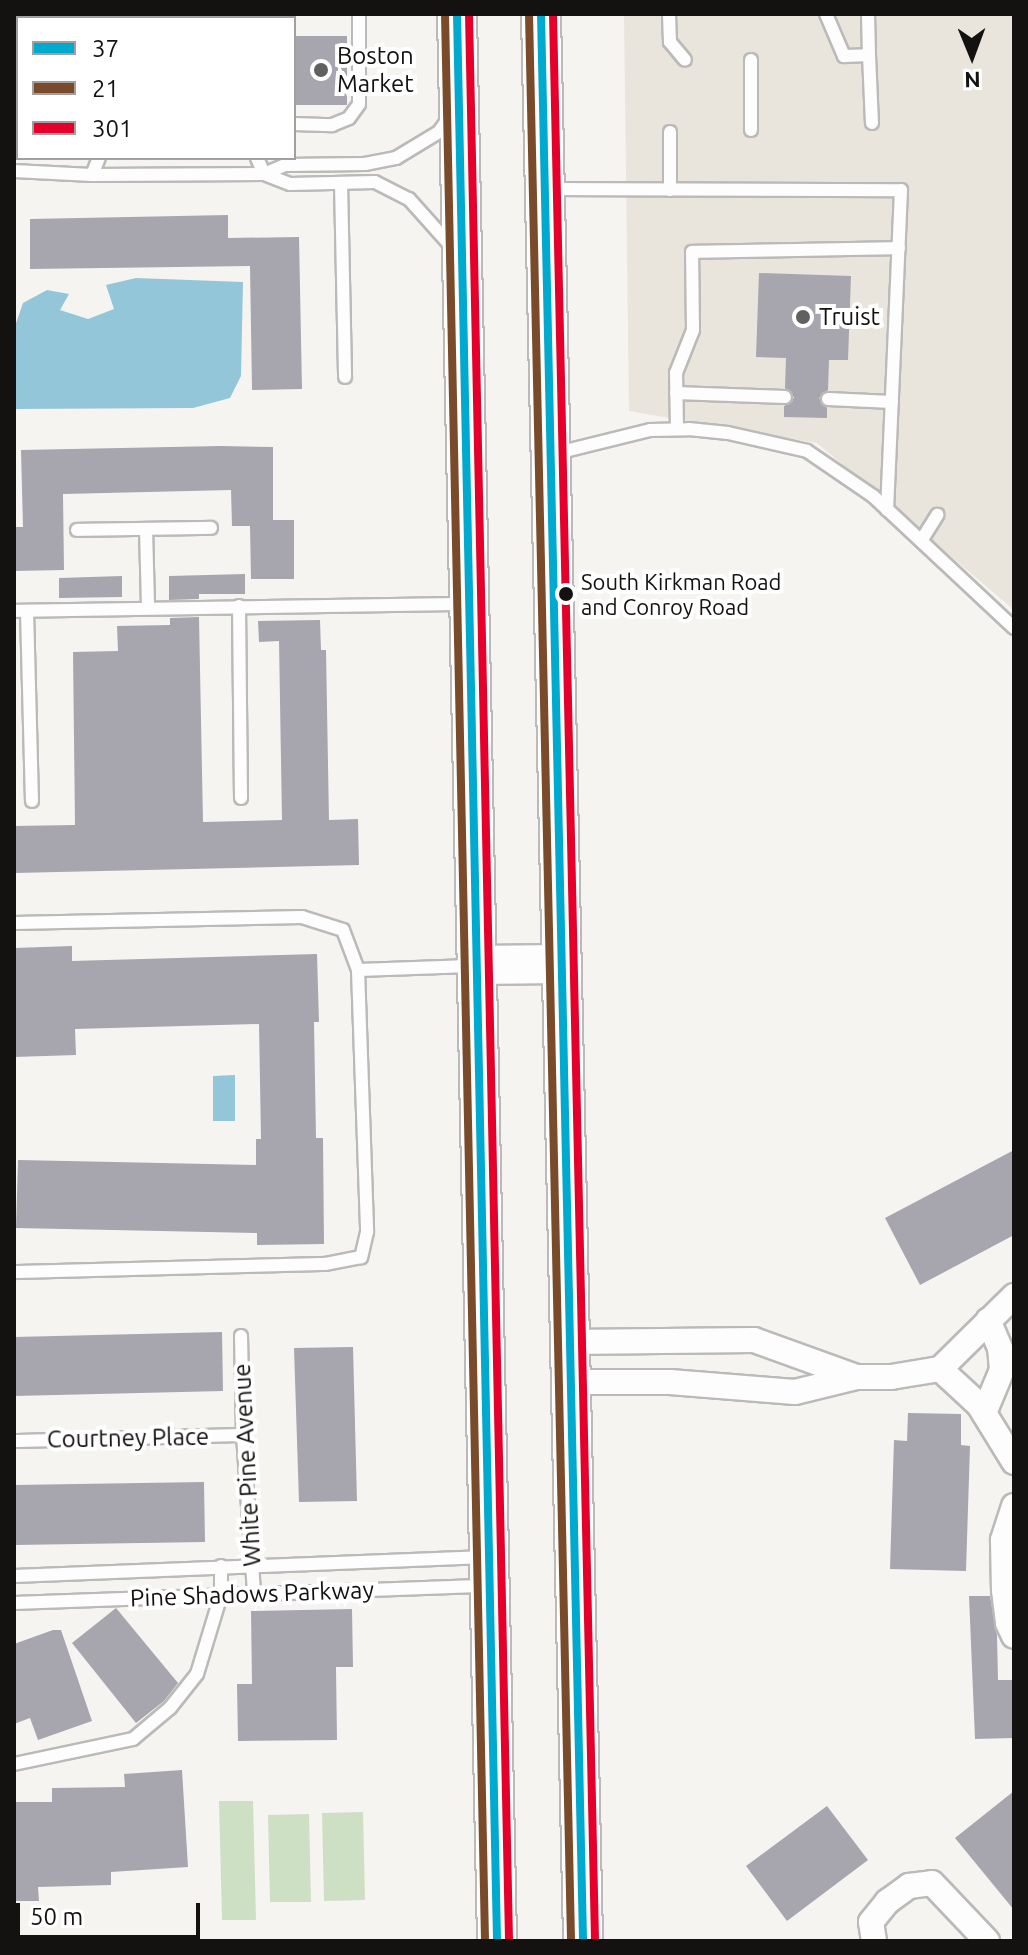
<!DOCTYPE html>
<html>
<head>
<meta charset="utf-8">
<style>
	body { margin:0 }
	#map { position:relative; width:1028px; height:1955px; overflow:hidden; background:#f6f4f1; font-family:Ubuntu,sans-serif }
	div>[style] { position:absolute }
	.built>* { inset:0; background:#e9e4dc }
	.green>* { inset:0; background:#cee0c3 }
	.water>* { inset:0; background:#94c6da }
	.building>* { inset:0; background:#a7a5ae }
	.roads { filter:drop-shadow(2px 0 #bbbab8) drop-shadow(-2px 0 #bbbab8) drop-shadow(0 2px #bbbab8) drop-shadow(0 -2px #bbbab8) }
	.service>* { height:12px; margin:-6px; padding:0 6px; transform-origin:6px; border-radius:6px; background:#fefdfd }
	.minor>* { height:24px; margin:-12px; padding:0 12px; transform-origin:12px; border-radius:12px; background:#fefdfd }
	.primary>* { height:38px; margin:-19px; padding:0 19px; transform-origin:19px; border-radius:19px; background:#fefdfd }
	.bus-1>* { height:8px; margin:-4px; padding:0 4px; transform-origin:4px; border-radius:4px; background:#00a9ce }
	.bus-2>* { height:8px; margin:-4px; padding:0 4px; transform-origin:4px; border-radius:4px; background:#7a4b2a }
	.bus-3>* { height:8px; margin:-4px; padding:0 4px; transform-origin:4px; border-radius:4px; background:#e4002b }
	.dots>* { width:22px; height:22px; translate:-50% -50%; box-sizing:border-box; border:4px solid #fff; border-radius:50% }
	span { translate:-50% -50%; white-space:nowrap; text-align:center; line-height:1.15; -webkit-text-stroke:8px #fff; paint-order:stroke }
	.bus-label { font-size:22px; color:#131210 }
	.left { translate:0 -50%; text-align:left }
	.poi-label { font-size:24px; color:#131210 }
	.street-label { font-size:24px; color:#131210 }
	.frame { position:absolute; inset:0; border:16px solid #131210; pointer-events:none }
	.legend { position:absolute; left:16px; top:16px; width:280px; height:144px; box-sizing:border-box; background:#fff; border:2px solid #a1a09f; margin:0; padding:10px 14px; list-style:none; font-size:24px; color:#131210 }
	.legend li { display:flex; align-items:center; gap:16px; height:40px }
	.legend b { width:40px; border:2px solid #a1a09f }
	.north { position:absolute; left:932px; top:16px; width:80px; height:80px; -webkit-text-stroke:6px #fff; paint-order:stroke; rotate:179deg; font-size:22px; font-weight:700; line-height:32px; text-align:center; color:#131210 }
	.north::after { content:''; display:block; margin:auto; width:28px; height:36px; background:#131210; clip-path:polygon(50% 0,100% 100%,50% 72%,0 100%) }
	.scale { position:absolute; left:16px; top:1903px; width:184px; height:36px; box-sizing:border-box; border:4px solid #131210; border-top:0; padding-left:10px; font-size:24px; line-height:28px; white-space:nowrap; color:#131210; -webkit-text-stroke:6px #fff; paint-order:stroke }
</style>
</head>
<body>
<div id="map">
	<div class="built">
		<div style="clip-path:polygon(624px 14px,1014px 14px,1014px 610px,817px 443px,629px 411px)"></div>
	</div>
	<div class="green">
		<div style="clip-path:polygon(253px 1801px,256px 1920px,222px 1920px,219px 1801px)"></div>
		<div style="clip-path:polygon(363px 1812px,365px 1900px,324px 1901px,322px 1813px)"></div>
		<div style="clip-path:polygon(309px 1814px,311px 1902px,270px 1902px,268px 1815px)"></div>
	</div>
	<div class="water">
		<div style="clip-path:polygon(136px 278px,243px 282px,241px 376px,230px 398px,193px 408px,14px 409px,14px 329px,23px 303px,47px 290px,69px 294px,60px 310px,88px 319px,114px 309px,106px 285px)"></div>
		<div style="clip-path:polygon(235px 1075px,235px 1121px,213px 1121px,213px 1076px)"></div>
	</div>
	<div class="building">
		<div style="clip-path:polygon(294px 36px,347px 36px,347px 105px,294px 105px)"></div>
		<div style="clip-path:polygon(228px 215px,228px 238px,299px 237px,302px 389px,252px 390px,250px 266px,30px 269px,30px 219px)"></div>
		<div style="clip-path:polygon(759px 273px,851px 276px,848px 360px,829px 360px,828px 390px,819px 398px,827px 408px,827px 418px,784px 417px,784px 406px,792px 402px,794px 397px,785px 388px,786px 358px,756px 357px)"></div>
		<div style="clip-path:polygon(221px 446px,273px 447px,273px 520px,294px 520px,294px 579px,251px 579px,250px 526px,232px 526px,231px 490px,63px 494px,64px 570px,14px 571px,14px 527px,23px 527px,21px 450px)"></div>
		<div style="clip-path:polygon(245px 574px,245px 594px,199px 594px,199px 599px,169px 600px,169px 576px)"></div>
		<div style="clip-path:polygon(122px 576px,122px 597px,59px 598px,59px 578px)"></div>
		<div style="clip-path:polygon(199px 617px,203px 822px,282px 820px,279px 641px,259px 642px,258px 621px,320px 620px,321px 650px,326px 650px,329px 820px,358px 819px,359px 865px,14px 873px,14px 826px,75px 825px,73px 652px,118px 651px,117px 626px,170px 625px,170px 618px)"></div>
		<div style="clip-path:polygon(72px 946px,72px 961px,317px 954px,319px 1022px,314px 1022px,316px 1138px,323px 1138px,324px 1244px,257px 1245px,257px 1233px,16px 1228px,18px 1160px,256px 1165px,256px 1139px,261px 1139px,259px 1024px,75px 1029px,76px 1055px,14px 1057px,14px 948px)"></div>
		<div style="clip-path:polygon(1014px 1150px,1014px 1235px,920px 1285px,885px 1218px)"></div>
		<div style="clip-path:polygon(222px 1332px,223px 1391px,14px 1396px,14px 1337px)"></div>
		<div style="clip-path:polygon(353px 1347px,357px 1501px,299px 1502px,294px 1348px)"></div>
		<div style="clip-path:polygon(908px 1413px,961px 1414px,961px 1445px,970px 1446px,966px 1571px,890px 1569px,894px 1440px,907px 1441px)"></div>
		<div style="clip-path:polygon(204px 1482px,205px 1542px,14px 1545px,14px 1485px)"></div>
		<div style="clip-path:polygon(969px 1596px,990px 1596px,997px 1635px,998px 1680px,1014px 1680px,1014px 1738px,975px 1739px)"></div>
		<div style="clip-path:polygon(116px 1608px,178px 1683px,164px 1701px,136px 1723px,72px 1643px)"></div>
		<div style="clip-path:polygon(352px 1609px,353px 1667px,336px 1667px,337px 1740px,238px 1741px,237px 1684px,252px 1684px,251px 1611px)"></div>
		<div style="clip-path:polygon(53px 1630px,61px 1630px,92px 1721px,38px 1740px,30px 1718px,14px 1724px,14px 1644px)"></div>
		<div style="clip-path:polygon(182px 1770px,188px 1867px,111px 1872px,111px 1885px,38px 1887px,39px 1901px,14px 1901px,14px 1802px,52px 1802px,52px 1788px,125px 1787px,124px 1774px)"></div>
		<div style="clip-path:polygon(1014px 1791px,1014px 1910px,955px 1838px)"></div>
		<div style="clip-path:polygon(827px 1806px,868px 1860px,787px 1921px,746px 1866px)"></div>
	</div>
	<div class="roads">
		<div class="service">
			<div style="left:116px;top:14px;width:4px;rotate:76deg"></div>
			<div style="left:194px;top:14px;width:4px;rotate:63deg"></div>
			<div style="left:246px;top:14px;width:4px;rotate:76deg"></div>
			<div style="left:669px;top:14px;width:28px;rotate:88deg"></div>
			<div style="left:670px;top:42px;width:23px;rotate:50deg"></div>
			<div style="left:826px;top:14px;width:46px;rotate:66.8deg"></div>
			<div style="left:844px;top:56px;width:25px;rotate:-2deg"></div>
			<div style="left:869px;top:55px;width:41px;rotate:-91.4deg"></div>
			<div style="left:869px;top:55px;width:68px;rotate:87.5deg"></div>
			<div style="left:294px;top:124px;width:38px;rotate:2deg"></div>
			<div style="left:332px;top:125px;width:18px;rotate:-22deg"></div>
			<div style="left:349px;top:118px;width:17px;rotate:-54deg"></div>
			<div style="left:359px;top:104px;width:90px;rotate:-90deg"></div>
			<div style="left:751px;top:130px;width:70px;rotate:-90deg"></div>
			<div style="left:257px;top:158px;width:17px;rotate:66deg"></div>
			<div style="left:14px;top:171px;width:78px;rotate:2.9deg"></div>
			<div style="left:92px;top:175px;width:172px;rotate:-0.3deg"></div>
			<div style="left:264px;top:174px;width:28px;rotate:21deg"></div>
			<div style="left:290px;top:184px;width:85px;rotate:-1.3deg"></div>
			<div style="left:375px;top:182px;width:38px;rotate:27deg"></div>
			<div style="left:409px;top:199px;width:63px;rotate:48.2deg"></div>
			<div style="left:264px;top:174px;width:23px;rotate:-23deg"></div>
			<div style="left:285px;top:165px;width:80px;rotate:-0.7deg"></div>
			<div style="left:365px;top:164px;width:32px;rotate:-11deg"></div>
			<div style="left:396px;top:158px;width:50px;rotate:-31.2deg"></div>
			<div style="left:439px;top:132px;width:16px;rotate:-55deg"></div>
			<div style="left:92px;top:175px;width:18px;rotate:-68deg"></div>
			<div style="left:341px;top:183px;width:194px;rotate:88.8deg"></div>
			<div style="left:548px;top:189px;width:353px;rotate:0.2deg"></div>
			<div style="left:901px;top:190px;width:320px;rotate:92.5deg"></div>
			<div style="left:670px;top:190px;width:58px;rotate:-90deg"></div>
			<div style="left:676px;top:393px;width:109px;rotate:2.1deg"></div>
			<div style="left:828px;top:399px;width:64px;rotate:2.7deg"></div>
			<div style="left:677px;top:429px;width:56px;rotate:-91deg"></div>
			<div style="left:676px;top:373px;width:46px;rotate:-68.4deg"></div>
			<div style="left:693px;top:330px;width:78px;rotate:-90.7deg"></div>
			<div style="left:692px;top:252px;width:207px;rotate:-1.1deg"></div>
			<div style="left:553px;top:454px;width:100px;rotate:-13.9deg"></div>
			<div style="left:650px;top:430px;width:39px;rotate:-1deg"></div>
			<div style="left:689px;top:429px;width:39px;rotate:6deg"></div>
			<div style="left:728px;top:433px;width:81px;rotate:12.8deg"></div>
			<div style="left:807px;top:451px;width:80px;rotate:34.3deg"></div>
			<div style="left:873px;top:496px;width:193px;rotate:43.1deg"></div>
			<div style="left:146px;top:529px;width:79px;rotate:88.5deg"></div>
			<div style="left:77px;top:530px;width:134px;rotate:-0.9deg"></div>
			<div style="left:921px;top:541px;width:31px;rotate:-58deg"></div>
			<div style="left:239px;top:606px;width:192px;rotate:89.4deg"></div>
			<div style="left:14px;top:611px;width:452px;rotate:-0.9deg"></div>
			<div style="left:27px;top:611px;width:190px;rotate:88.5deg"></div>
			<div style="left:14px;top:923px;width:288px;rotate:-1.2deg"></div>
			<div style="left:302px;top:917px;width:43px;rotate:17.6deg"></div>
			<div style="left:343px;top:930px;width:43px;rotate:69.4deg"></div>
			<div style="left:358px;top:970px;width:262px;rotate:88deg"></div>
			<div style="left:367px;top:1232px;width:26px;rotate:103deg"></div>
			<div style="left:361px;top:1257px;width:37px;rotate:169deg"></div>
			<div style="left:325px;top:1264px;width:311px;rotate:178.5deg"></div>
			<div style="left:358px;top:970px;width:113px;rotate:-2deg"></div>
			<div style="left:241px;top:1336px;width:99px;rotate:88.8deg"></div>
			<div style="left:243px;top:1435px;width:159px;rotate:86deg"></div>
			<div style="left:14px;top:1441px;width:229px;rotate:-1.5deg"></div>
			<div style="left:14px;top:1576px;width:472px;rotate:-2.3deg"></div>
			<div style="left:14px;top:1603px;width:472px;rotate:-2.1deg"></div>
			<div style="left:14px;top:1764px;width:122px;rotate:-11.9deg"></div>
			<div style="left:133px;top:1739px;width:48px;rotate:-40deg"></div>
			<div style="left:170px;top:1708px;width:43px;rotate:-51.5deg"></div>
			<div style="left:197px;top:1674px;width:83px;rotate:-73.1deg"></div>
			<div style="left:221px;top:1595px;width:29px;rotate:-90deg"></div>
		</div>
		<div class="minor">
			<div style="left:570px;top:1342px;width:184px;rotate:-0.6deg"></div>
			<div style="left:754px;top:1340px;width:109px;rotate:19.8deg"></div>
			<div style="left:940px;top:1369px;width:53px;rotate:42.7deg"></div>
			<div style="left:979px;top:1405px;width:67px;rotate:58.4deg"></div>
			<div style="left:571px;top:1382px;width:99px"></div>
			<div style="left:670px;top:1382px;width:125px;rotate:4.6deg"></div>
			<div style="left:795px;top:1392px;width:64px;rotate:-13.6deg"></div>
			<div style="left:857px;top:1377px;width:34px"></div>
			<div style="left:891px;top:1377px;width:50px;rotate:-9.3deg"></div>
			<div style="left:940px;top:1369px;width:104px;rotate:-44.6deg"></div>
			<div style="left:984px;top:1413px;width:47px;rotate:-67.3deg"></div>
			<div style="left:1002px;top:1370px;width:22px;rotate:-95deg"></div>
			<div style="left:1000px;top:1348px;width:30px;rotate:-113deg"></div>
			<div style="left:1014px;top:1506px;width:36px;rotate:108deg"></div>
			<div style="left:1003px;top:1540px;width:50px;rotate:88.9deg"></div>
			<div style="left:1004px;top:1590px;width:33px;rotate:83deg"></div>
			<div style="left:1008px;top:1623px;width:14px;rotate:65deg"></div>
			<div style="left:874px;top:1941px;width:19px;rotate:-99deg"></div>
			<div style="left:871px;top:1922px;width:26px;rotate:-51deg"></div>
			<div style="left:887px;top:1902px;width:27px;rotate:-36deg"></div>
			<div style="left:909px;top:1886px;width:23px;rotate:-7deg"></div>
			<div style="left:932px;top:1883px;width:80px;rotate:46.5deg"></div>
		</div>
		<div class="primary">
			<div style="left:457px;top:14px;width:1927px;rotate:88.81deg"></div>
			<div style="left:541px;top:14px;width:1927px;rotate:88.75deg"></div>
			<div style="left:476px;top:965px;width:86px;rotate:-0.7deg"></div>
		</div>
	</div>
	<div class="bus-1">
		<div style="left:457px;top:14px;width:1927px;rotate:88.81deg"></div>
		<div style="left:541px;top:14px;width:1927px;rotate:88.75deg"></div>
	</div>
	<div class="bus-2">
		<div style="left:445px;top:14px;width:1927px;rotate:88.81deg"></div>
		<div style="left:529px;top:14px;width:1927px;rotate:88.75deg"></div>
	</div>
	<div class="bus-3">
		<div style="left:469px;top:14px;width:1927px;rotate:88.81deg"></div>
		<div style="left:553px;top:14px;width:1927px;rotate:88.75deg"></div>
	</div>
	<div class="dots">
		<div style="left:321px;top:70px;background:#62615f"></div>
		<div style="left:803px;top:317px;background:#62615f"></div>
		<div style="left:566px;top:594px;background:#131210"></div>
	</div>
	<div class="bus-label">
		<span class="left" style="left:581px;top:594px">South Kirkman Road<br>and Conroy Road</span>
	</div>
	<div class="poi-label">
		<span class="left" style="left:337px;top:70px">Boston<br>Market</span>
		<span class="left" style="left:819px;top:317px">Truist</span>
	</div>
	<div class="street-label">
		<span style="left:128px;top:1438px;rotate:-1deg">Courtney Place</span>
		<span style="left:247px;top:1465px;rotate:-93deg">White Pine Avenue</span>
		<span style="left:252px;top:1594px;rotate:-2deg">Pine Shadows Parkway</span>
	</div>
	<div class="frame"></div>
	<ul class="legend">
	<li><b style="height:10px;background:#00a9ce"></b>37</li>
	<li><b style="height:10px;background:#7a4b2a"></b>21</li>
	<li><b style="height:10px;background:#e4002b"></b>301</li>
	</ul>
	<div class="north">N</div>
	<div class="scale">50 m</div>
</div>
</body>
</html>
